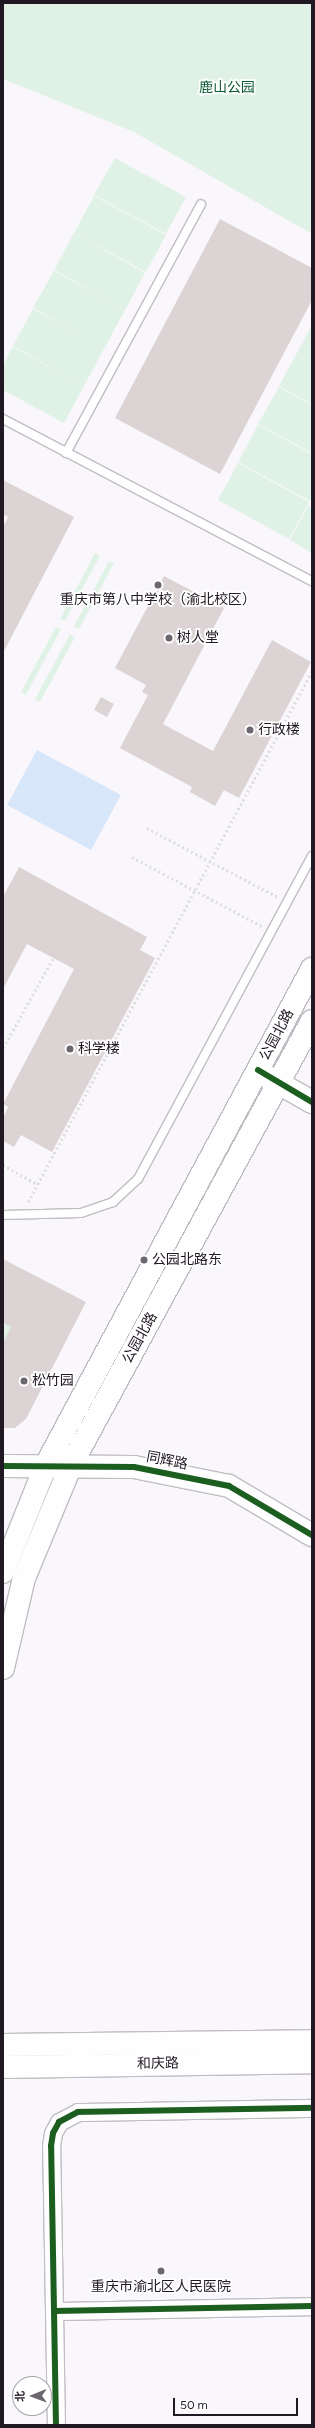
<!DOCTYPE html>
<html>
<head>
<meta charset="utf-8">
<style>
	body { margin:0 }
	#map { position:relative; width:315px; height:2428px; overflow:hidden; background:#f9f7fb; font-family:Figtree,"Noto Sans SC",sans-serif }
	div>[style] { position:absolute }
	.green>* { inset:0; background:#e0f2e6 }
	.water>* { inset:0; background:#d7e6f9 }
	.building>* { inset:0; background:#dcd4d4 }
	.path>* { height:2.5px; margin-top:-1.25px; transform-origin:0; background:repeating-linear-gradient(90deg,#dfdedf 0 2px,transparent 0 5px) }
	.roads { filter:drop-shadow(1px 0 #c1bdc4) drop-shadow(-1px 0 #c1bdc4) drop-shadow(0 1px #c1bdc4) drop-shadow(0 -1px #c1bdc4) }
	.lane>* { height:8px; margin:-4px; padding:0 4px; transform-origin:4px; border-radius:4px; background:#fefefe }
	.street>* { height:17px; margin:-8.5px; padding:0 8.5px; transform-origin:8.5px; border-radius:8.5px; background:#fefefe }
	.secondary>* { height:22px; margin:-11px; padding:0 11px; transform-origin:11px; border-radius:11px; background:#fefefe }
	.cycleway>* { height:6px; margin:-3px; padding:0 3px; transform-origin:3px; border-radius:3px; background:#1b5e20 }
	.dots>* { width:11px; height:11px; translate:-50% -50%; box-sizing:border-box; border:2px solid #fff; border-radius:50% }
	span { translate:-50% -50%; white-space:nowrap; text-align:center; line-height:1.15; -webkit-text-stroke:3.5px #fff; paint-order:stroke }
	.park-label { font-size:14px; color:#0d5b32 }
	.poi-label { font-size:14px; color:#201823 }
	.left { translate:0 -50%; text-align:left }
	.street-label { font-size:14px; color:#201823 }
	.frame { position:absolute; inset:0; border:4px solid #201823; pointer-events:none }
	.north { position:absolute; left:12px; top:2376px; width:40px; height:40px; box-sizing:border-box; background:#fff; border:1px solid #a6a3a7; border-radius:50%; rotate:269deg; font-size:11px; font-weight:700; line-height:16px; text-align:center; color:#201823 }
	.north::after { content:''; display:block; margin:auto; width:14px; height:18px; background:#6c666f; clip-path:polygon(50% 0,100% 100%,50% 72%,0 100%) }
	.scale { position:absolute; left:173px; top:2398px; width:125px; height:18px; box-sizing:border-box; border:2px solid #201823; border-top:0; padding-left:5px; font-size:12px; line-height:14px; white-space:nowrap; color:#201823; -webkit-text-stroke:3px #fff; paint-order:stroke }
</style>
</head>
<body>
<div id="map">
	<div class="green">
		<div style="clip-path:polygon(3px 3px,312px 3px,312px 234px,134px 132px,3px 79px)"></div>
		<div style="clip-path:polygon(115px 158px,186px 197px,166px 234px,94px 195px)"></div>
		<div style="clip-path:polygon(94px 196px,166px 235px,146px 272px,74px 233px)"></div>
		<div style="clip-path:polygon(74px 233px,145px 273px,125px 310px,54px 270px)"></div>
		<div style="clip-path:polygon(54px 271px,125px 310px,84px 386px,13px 346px,33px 309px,90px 340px,33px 308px)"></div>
		<div style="clip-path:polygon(312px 325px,312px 355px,308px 353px,312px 356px,312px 404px,279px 386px)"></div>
		<div style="clip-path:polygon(13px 347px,84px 386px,64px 423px,3px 390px,3px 365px)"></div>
		<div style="clip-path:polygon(279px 387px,312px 405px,312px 453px,258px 424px)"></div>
		<div style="clip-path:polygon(258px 425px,312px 454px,312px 497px,310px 501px,238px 462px)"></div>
		<div style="clip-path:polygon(238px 463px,309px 502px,289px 539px,218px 500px)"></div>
		<div style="clip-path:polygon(308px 506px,312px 508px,312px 553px,290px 540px)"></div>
		<div style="clip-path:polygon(95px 553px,100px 556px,65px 621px,60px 619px)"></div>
		<div style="clip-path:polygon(109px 561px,114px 563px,79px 629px,74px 626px)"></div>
		<div style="clip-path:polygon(56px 627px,61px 629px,26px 695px,21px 692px)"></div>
		<div style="clip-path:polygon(70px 634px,75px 637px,40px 702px,35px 699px)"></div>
		<div style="clip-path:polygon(3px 1323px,30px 1337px,3px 1343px)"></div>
	</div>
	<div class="water">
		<div style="clip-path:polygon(37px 750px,121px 795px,91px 850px,7px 805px)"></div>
	</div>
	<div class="building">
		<div style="clip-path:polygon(220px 219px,312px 268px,312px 300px,220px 474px,115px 418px)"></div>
		<div style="clip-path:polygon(3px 480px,74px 517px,3px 653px,3px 527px,8px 517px,3px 514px)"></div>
		<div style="clip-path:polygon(164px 576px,224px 608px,163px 724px,213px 751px,272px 640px,311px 662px,239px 798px,224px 790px,215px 806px,190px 792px,192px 787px,120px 748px,148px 695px,142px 692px,146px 685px,115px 668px)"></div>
		<div style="clip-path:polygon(101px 697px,114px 704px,107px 717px,94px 710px)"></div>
		<div style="clip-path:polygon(19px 867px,147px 937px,140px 950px,155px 958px,52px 1152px,21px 1135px,14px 1147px,3px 1141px,3px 1118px,8px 1107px,3px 1104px,74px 969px,27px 944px,3px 989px,3px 897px)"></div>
		<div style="clip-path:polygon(3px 1259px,86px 1302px,26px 1419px,15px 1428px,3px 1428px,3px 1343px,11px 1327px,3px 1323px)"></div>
	</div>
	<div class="path">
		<div style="left:147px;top:828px;width:148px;rotate:27.8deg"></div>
		<div style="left:132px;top:857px;width:147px;rotate:28deg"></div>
		<div style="left:3px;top:1048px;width:103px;rotate:-60.9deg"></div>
		<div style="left:3px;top:1165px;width:39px;rotate:29deg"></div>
		<div style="left:28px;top:1202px;width:602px;rotate:-61.86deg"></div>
	</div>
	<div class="roads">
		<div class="lane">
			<div style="left:3px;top:419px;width:349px;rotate:27.7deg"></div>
			<div style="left:66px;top:453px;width:283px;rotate:-61.5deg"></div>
			<div style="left:3px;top:1215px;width:78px;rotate:-1.5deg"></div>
			<div style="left:81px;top:1213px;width:34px;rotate:-19deg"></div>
			<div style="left:113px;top:1202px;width:34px;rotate:-43deg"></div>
			<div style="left:138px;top:1179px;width:367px;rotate:-61.7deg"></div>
		</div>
		<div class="street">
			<div style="left:54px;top:2311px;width:258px;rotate:-1.1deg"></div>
			<div style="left:56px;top:2425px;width:279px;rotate:-91deg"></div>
			<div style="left:51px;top:2146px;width:13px;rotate:-81deg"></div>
			<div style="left:53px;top:2133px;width:13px;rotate:-61deg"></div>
			<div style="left:59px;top:2122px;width:21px;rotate:-28deg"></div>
			<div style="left:78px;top:2112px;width:234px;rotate:-1deg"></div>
		</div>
		<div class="secondary">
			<div style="left:266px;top:1076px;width:53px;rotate:29.5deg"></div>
			<div style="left:3px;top:1466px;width:131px;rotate:0.4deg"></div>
			<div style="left:134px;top:1467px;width:97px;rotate:11.3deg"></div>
			<div style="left:229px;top:1486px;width:96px;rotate:30.6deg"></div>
			<div style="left:3px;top:1572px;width:115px;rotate:-68.1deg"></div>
			<div style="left:46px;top:1465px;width:563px;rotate:-61.8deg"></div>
			<div style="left:3px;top:1668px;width:92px;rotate:-76.9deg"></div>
			<div style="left:24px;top:1578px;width:122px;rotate:-67.4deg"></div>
			<div style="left:71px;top:1465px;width:505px;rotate:-61.51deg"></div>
			<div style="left:3px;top:2045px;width:309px;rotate:-0.7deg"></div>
			<div style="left:3px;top:2067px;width:309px;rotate:-0.9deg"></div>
		</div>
	</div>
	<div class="cycleway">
		<div style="left:258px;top:1070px;width:63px;rotate:30.7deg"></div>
		<div style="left:3px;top:1466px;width:131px;rotate:0.4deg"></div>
		<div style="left:134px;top:1467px;width:97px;rotate:11.3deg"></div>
		<div style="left:229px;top:1486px;width:96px;rotate:30.6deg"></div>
		<div style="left:54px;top:2311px;width:258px;rotate:-1.1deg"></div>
		<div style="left:56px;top:2425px;width:279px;rotate:-91deg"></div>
		<div style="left:51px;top:2146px;width:13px;rotate:-81deg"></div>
		<div style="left:53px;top:2133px;width:13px;rotate:-61deg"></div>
		<div style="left:59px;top:2122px;width:21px;rotate:-28deg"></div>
		<div style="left:78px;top:2112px;width:234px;rotate:-1deg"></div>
	</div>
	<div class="dots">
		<div style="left:158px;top:585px;background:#6c666f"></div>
		<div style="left:169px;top:638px;background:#6c666f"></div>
		<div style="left:250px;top:730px;background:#6c666f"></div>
		<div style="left:70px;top:1049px;background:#6c666f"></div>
		<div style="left:144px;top:1260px;background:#6c666f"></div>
		<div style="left:24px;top:1381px;background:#6c666f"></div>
		<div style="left:161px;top:2271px;background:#6c666f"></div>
	</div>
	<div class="park-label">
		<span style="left:227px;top:88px">鹿山公园</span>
	</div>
	<div class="poi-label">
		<span style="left:158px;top:600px">重庆市第八中学校（渝北校区）</span>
		<span class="left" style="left:177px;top:638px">树人堂</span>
		<span class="left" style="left:258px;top:730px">行政楼</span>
		<span class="left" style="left:78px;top:1049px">科学楼</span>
		<span class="left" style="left:152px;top:1260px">公园北路东</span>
		<span class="left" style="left:32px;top:1381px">松竹园</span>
		<span style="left:161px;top:2287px">重庆市渝北区人民医院</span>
	</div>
	<div class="street-label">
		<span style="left:277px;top:1035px;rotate:-62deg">公园北路</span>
		<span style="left:140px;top:1338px;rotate:-61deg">公园北路</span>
		<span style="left:167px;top:1461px;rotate:11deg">同辉路</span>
		<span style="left:158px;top:2064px;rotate:-1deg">和庆路</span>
	</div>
	<div class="frame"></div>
	<div class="north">北</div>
	<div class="scale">50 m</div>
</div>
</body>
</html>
